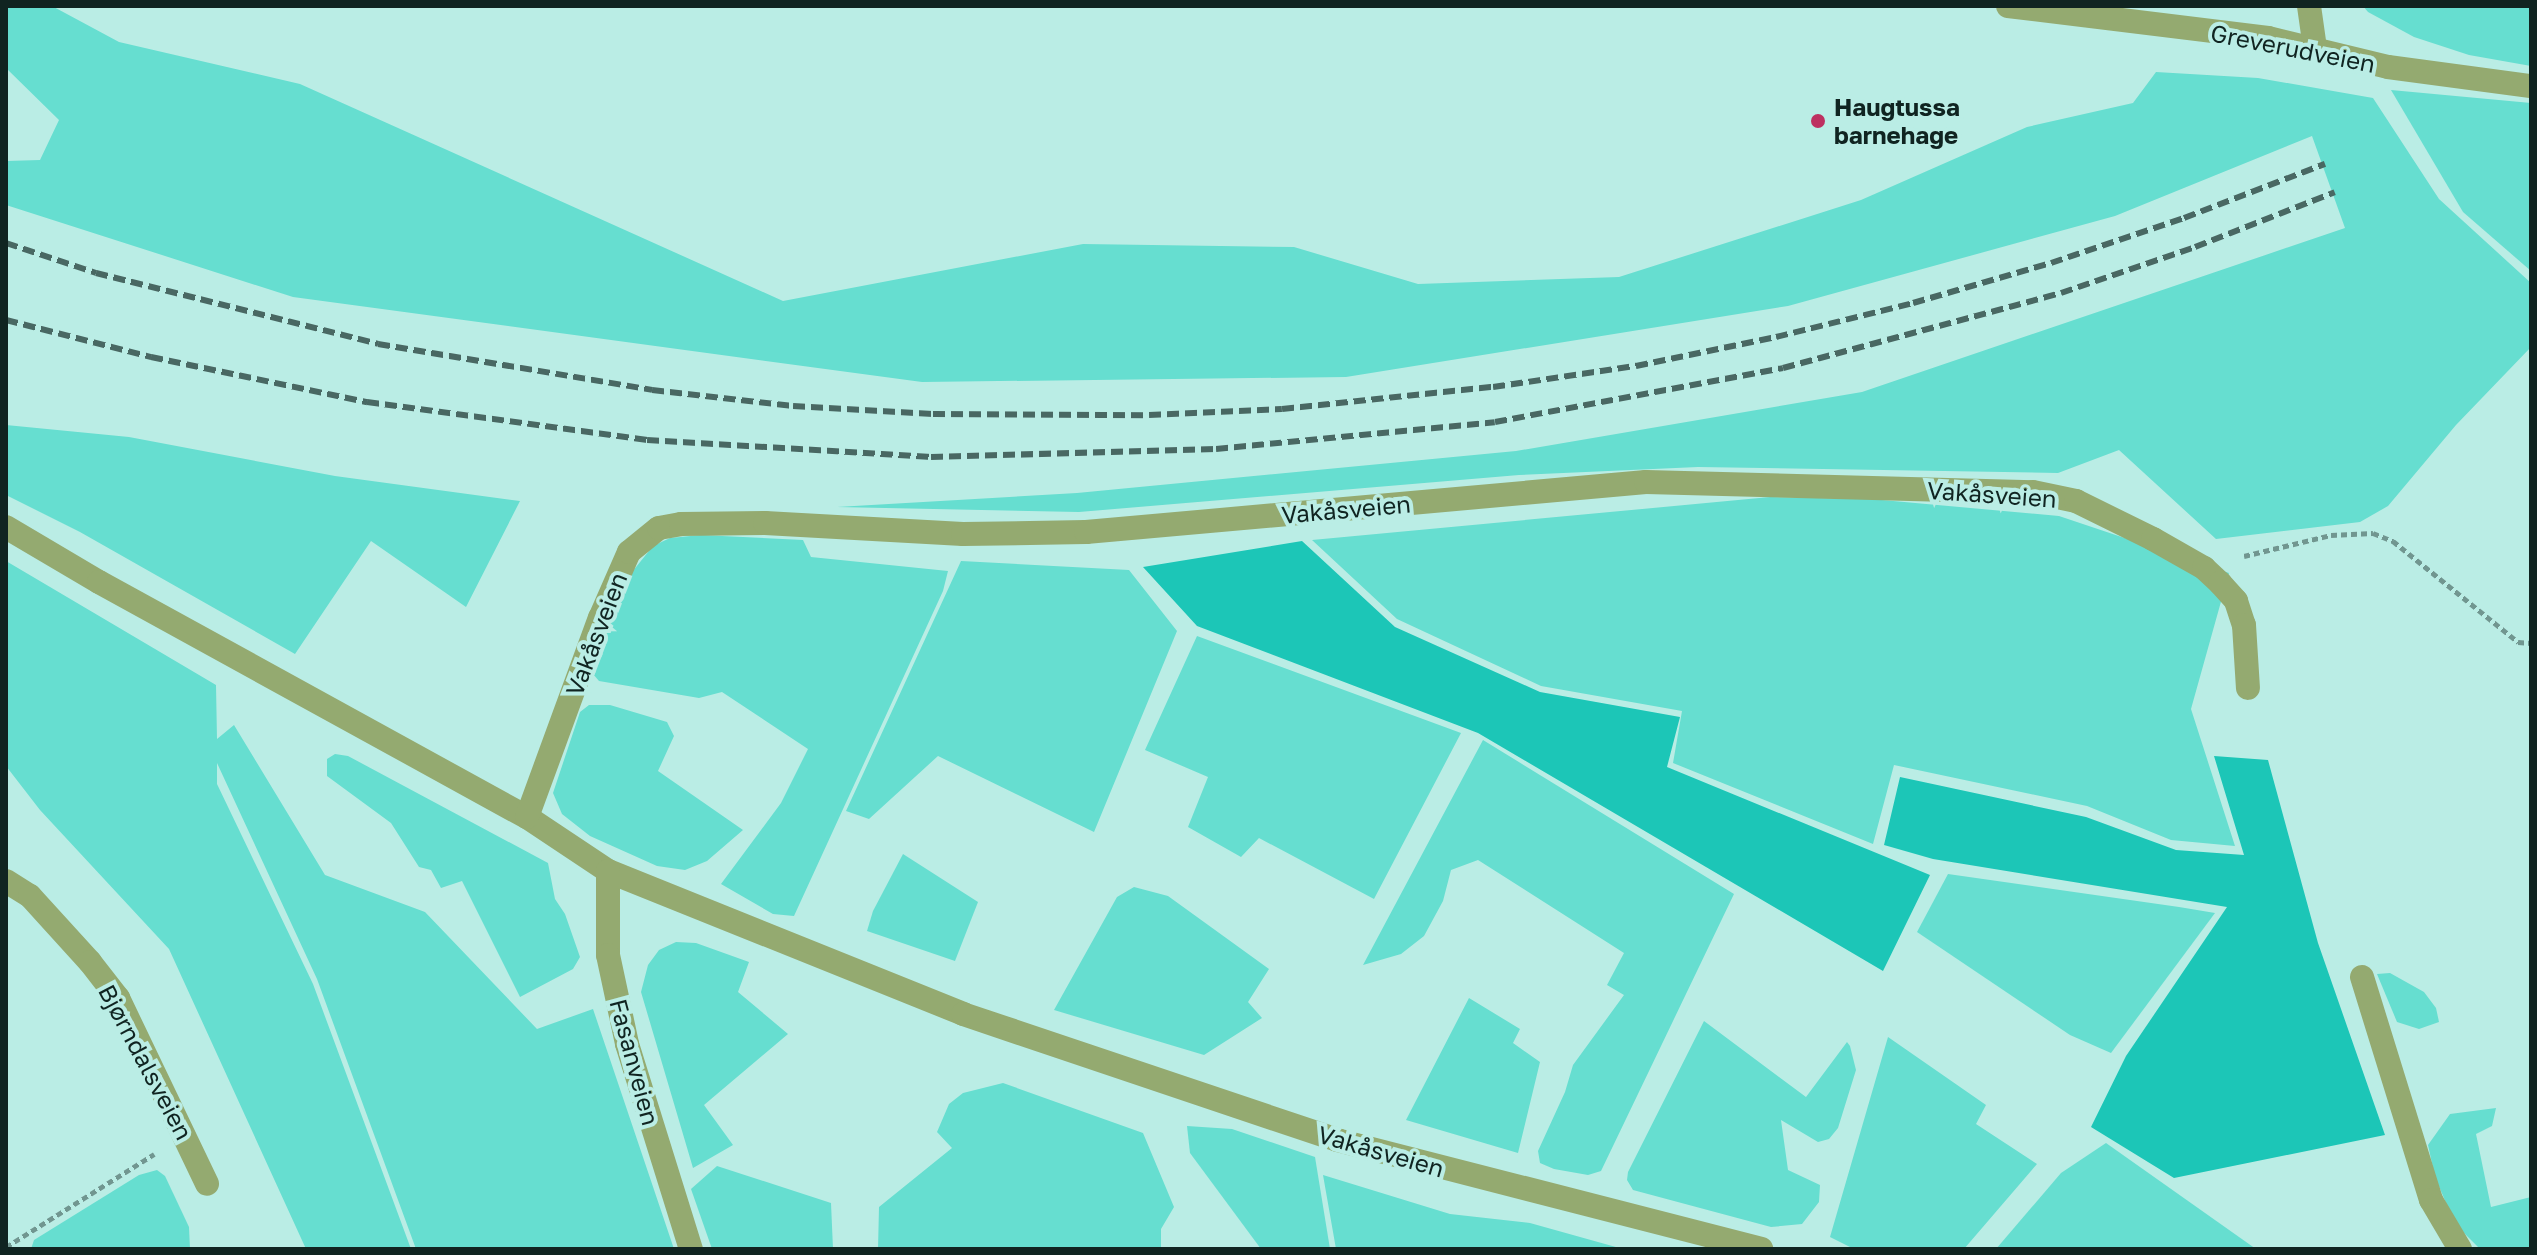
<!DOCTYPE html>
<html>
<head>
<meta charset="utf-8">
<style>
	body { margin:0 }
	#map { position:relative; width:2537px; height:1255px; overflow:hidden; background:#baede5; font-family:"Golos Text",sans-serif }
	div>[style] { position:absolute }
	.green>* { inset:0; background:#66ded0 }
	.forest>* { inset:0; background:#1cc6b7 }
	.path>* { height:5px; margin-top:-2.5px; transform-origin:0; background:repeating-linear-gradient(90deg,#719690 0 6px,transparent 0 10px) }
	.lane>* { height:24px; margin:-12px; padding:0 12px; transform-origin:12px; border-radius:12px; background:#94aa70 }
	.street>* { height:24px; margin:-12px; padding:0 12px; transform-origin:12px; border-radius:12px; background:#94aa70 }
	.rail>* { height:6px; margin-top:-3px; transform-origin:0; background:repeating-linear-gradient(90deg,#496863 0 12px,transparent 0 18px) }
	.dots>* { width:22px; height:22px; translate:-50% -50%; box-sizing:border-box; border:4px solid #baede5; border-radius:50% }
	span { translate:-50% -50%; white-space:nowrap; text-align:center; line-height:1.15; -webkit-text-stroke:8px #baede5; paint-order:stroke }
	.street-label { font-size:24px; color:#102421 }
	.poi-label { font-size:24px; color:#102421; font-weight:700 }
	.left { translate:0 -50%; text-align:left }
	.frame { position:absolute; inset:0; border:8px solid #102421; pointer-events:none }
</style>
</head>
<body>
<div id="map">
	<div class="green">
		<div style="clip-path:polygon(6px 6px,52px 6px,119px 42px,300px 84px,783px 301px,1083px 244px,1294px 247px,1418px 284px,1619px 277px,1861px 200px,2027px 127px,2133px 103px,2156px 72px,2258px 78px,2373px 98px,2439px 199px,2531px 283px,2531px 347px,2456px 425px,2388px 506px,2360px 522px,2216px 539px,2119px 450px,2058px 473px,1698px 467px,1519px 475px,1079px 512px,837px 507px,1077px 493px,1516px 451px,1862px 392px,2345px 228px,2312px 136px,2115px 216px,1788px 306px,1346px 377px,922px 382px,293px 297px,6px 205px,6px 161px,40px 160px,59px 120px,6px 68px)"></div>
		<div style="clip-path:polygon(2363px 6px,2531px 6px,2531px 66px,2469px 55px,2414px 37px,2368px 12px)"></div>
		<div style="clip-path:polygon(2391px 90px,2531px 103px,2531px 271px,2463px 212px)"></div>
		<div style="clip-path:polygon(6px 425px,129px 437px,335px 476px,520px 501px,466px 607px,371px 541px,295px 654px,80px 532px,6px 495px)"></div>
		<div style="clip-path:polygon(1770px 497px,1871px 499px,2059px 516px,2229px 573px,2191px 709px,2235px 846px,2171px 840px,2087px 806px,1894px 765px,1873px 844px,1673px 763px,1682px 711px,1541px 686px,1397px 619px,1312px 540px)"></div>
		<div style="clip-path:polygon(701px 535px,803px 540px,811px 557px,948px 571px,943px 591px,794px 916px,773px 914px,721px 884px,781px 803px,808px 749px,722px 692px,699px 698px,599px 681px,593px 674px,593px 664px,628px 577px,653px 546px,670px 538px)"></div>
		<div style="clip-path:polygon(6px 561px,216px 685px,217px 739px,234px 725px,325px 875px,425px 912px,537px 1029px,593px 1009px,674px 1249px,416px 1249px,317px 979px,217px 763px,217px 784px,313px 984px,411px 1249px,306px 1249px,169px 949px,40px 810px,6px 766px)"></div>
		<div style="clip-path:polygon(961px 561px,1129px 570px,1177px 631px,1094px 832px,938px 756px,869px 819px,846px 811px)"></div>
		<div style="clip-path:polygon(1197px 636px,1461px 733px,1374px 899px,1259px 838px,1241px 857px,1188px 827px,1208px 777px,1145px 750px)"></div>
		<div style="clip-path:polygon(589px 705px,610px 705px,667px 722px,674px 736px,658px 771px,743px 830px,707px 861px,685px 870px,657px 866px,590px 836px,562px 814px,553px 793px,580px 712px)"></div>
		<div style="clip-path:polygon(1483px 740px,1734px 894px,1601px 1171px,1588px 1175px,1554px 1169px,1540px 1163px,1538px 1151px,1565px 1092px,1573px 1065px,1624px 995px,1607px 985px,1624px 953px,1478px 860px,1451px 870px,1443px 901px,1424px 936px,1401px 954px,1363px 965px)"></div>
		<div style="clip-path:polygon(335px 754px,348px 756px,548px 863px,555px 899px,565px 914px,580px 957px,573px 969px,520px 997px,462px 881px,441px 888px,431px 870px,419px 867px,391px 823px,327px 776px,327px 759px)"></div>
		<div style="clip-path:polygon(903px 854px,978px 902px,955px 961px,867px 931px,873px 911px)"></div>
		<div style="clip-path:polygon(1948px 874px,2179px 907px,2215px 913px,2111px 1053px,2070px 1035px,1917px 932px)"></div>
		<div style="clip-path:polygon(1134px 887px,1168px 896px,1269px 969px,1248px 1002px,1262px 1018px,1204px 1055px,1054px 1010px,1117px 897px)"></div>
		<div style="clip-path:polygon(676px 942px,696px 943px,749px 962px,738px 992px,788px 1034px,704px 1105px,733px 1145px,693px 1168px,641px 992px,648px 965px,659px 950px)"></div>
		<div style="clip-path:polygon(2390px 973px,2424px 992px,2436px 1008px,2439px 1022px,2419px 1029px,2397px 1022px,2377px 974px)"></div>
		<div style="clip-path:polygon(1469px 998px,1520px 1029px,1513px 1043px,1540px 1062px,1518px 1153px,1406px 1120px)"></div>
		<div style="clip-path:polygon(1704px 1021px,1806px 1097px,1847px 1042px,1850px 1046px,1856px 1070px,1838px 1128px,1829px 1139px,1818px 1142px,1781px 1120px,1788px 1170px,1820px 1185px,1819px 1202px,1802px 1224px,1771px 1227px,1633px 1190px,1627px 1180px,1628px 1172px)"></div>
		<div style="clip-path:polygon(1888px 1037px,1986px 1105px,1976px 1124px,2037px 1164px,1964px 1249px,1854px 1249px,1830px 1237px)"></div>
		<div style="clip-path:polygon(1003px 1083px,1143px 1133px,1174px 1207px,1161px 1229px,1161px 1249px,878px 1249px,879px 1207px,952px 1148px,937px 1132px,949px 1104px,963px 1093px)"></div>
		<div style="clip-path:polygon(2496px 1108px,2492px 1126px,2476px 1134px,2491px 1207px,2531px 1197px,2531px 1249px,2480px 1249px,2455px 1224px,2435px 1177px,2428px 1145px,2450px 1114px)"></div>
		<div style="clip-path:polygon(1187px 1126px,1232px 1129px,1315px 1157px,1330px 1249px,1261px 1249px,1190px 1153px)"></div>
		<div style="clip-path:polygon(2106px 1143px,2256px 1249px,1996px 1249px,2061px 1173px)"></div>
		<div style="clip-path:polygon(717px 1166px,831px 1203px,833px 1249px,712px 1249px,691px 1189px)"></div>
		<div style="clip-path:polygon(157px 1170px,165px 1176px,189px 1227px,190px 1249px,31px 1249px,34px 1240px,139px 1175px)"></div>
		<div style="clip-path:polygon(1323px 1175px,1450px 1214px,1530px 1223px,1623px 1249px,1336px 1249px)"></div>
	</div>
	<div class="forest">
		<div style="clip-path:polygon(1302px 541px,1395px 627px,1540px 692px,1680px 717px,1667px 767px,1930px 875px,1883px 971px,1478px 733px,1197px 626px,1143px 567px)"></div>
		<div style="clip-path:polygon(2214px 756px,2268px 760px,2318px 943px,2385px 1135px,2174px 1178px,2091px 1127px,2126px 1056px,2227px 907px,1933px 859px,1884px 845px,1900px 777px,2086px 817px,2176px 850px,2244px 855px)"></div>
	</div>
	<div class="path">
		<div style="left:2244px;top:556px;width:89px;rotate:-13.6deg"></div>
		<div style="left:2331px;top:535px;width:42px;rotate:-2.7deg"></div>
		<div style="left:2373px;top:533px;width:22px;rotate:22deg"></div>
		<div style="left:2393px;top:541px;width:161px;rotate:38.9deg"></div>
		<div style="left:2518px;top:642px;width:13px;rotate:4deg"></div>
		<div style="left:6px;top:1247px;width:175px;rotate:-32.1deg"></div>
	</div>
	<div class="lane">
		<div style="left:6px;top:881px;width:28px;rotate:32deg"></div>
		<div style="left:30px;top:896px;width:89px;rotate:47.7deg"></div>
		<div style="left:90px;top:962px;width:46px;rotate:52.1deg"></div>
		<div style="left:118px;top:998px;width:206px;rotate:64.4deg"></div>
		<div style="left:2362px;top:977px;width:233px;rotate:72.8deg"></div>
		<div style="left:2431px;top:1200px;width:57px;rotate:59.4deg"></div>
	</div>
	<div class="street">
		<div style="left:2008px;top:6px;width:262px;rotate:7deg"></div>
		<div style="left:2268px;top:38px;width:123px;rotate:13.6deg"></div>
		<div style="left:2388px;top:67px;width:144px;rotate:7.6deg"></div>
		<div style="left:2309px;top:6px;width:42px;rotate:81.9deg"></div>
		<div style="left:6px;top:527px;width:108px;rotate:30.6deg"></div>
		<div style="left:99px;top:582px;width:488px;rotate:28.8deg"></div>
		<div style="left:527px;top:817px;width:97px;rotate:33.7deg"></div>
		<div style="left:608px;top:871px;width:383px;rotate:21.9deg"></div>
		<div style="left:963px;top:1014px;width:395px;rotate:18.6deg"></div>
		<div style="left:1337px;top:1140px;width:438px;rotate:14.4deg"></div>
		<div style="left:527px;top:817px;width:212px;rotate:-69.9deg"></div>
		<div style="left:600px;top:618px;width:72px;rotate:-66.3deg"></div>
		<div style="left:629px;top:552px;width:38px;rotate:-39deg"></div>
		<div style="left:659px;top:528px;width:22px;rotate:-10deg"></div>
		<div style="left:681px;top:524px;width:84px;rotate:-0.7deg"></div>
		<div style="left:765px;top:523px;width:198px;rotate:3.2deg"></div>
		<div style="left:963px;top:534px;width:123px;rotate:-0.9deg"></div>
		<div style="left:1086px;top:532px;width:562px;rotate:-5.1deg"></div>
		<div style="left:1646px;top:482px;width:387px;rotate:1.5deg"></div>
		<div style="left:2033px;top:492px;width:44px;rotate:11.8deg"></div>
		<div style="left:2076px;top:501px;width:86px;rotate:26.3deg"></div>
		<div style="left:2153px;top:539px;width:59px;rotate:29.6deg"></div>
		<div style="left:2204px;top:568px;width:22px;rotate:43deg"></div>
		<div style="left:2220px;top:583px;width:24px;rotate:48deg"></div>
		<div style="left:2236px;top:601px;width:25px;rotate:72deg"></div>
		<div style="left:2244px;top:625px;width:63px;rotate:86.4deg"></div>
		<div style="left:608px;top:871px;width:84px;rotate:90deg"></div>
		<div style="left:608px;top:955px;width:91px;rotate:77.9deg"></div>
		<div style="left:627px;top:1044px;width:215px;rotate:72.7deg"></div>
	</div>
	<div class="rail">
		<div style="left:6px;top:243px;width:95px;rotate:18.4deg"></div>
		<div style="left:96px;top:273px;width:291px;rotate:14.1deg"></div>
		<div style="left:378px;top:344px;width:278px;rotate:9.5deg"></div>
		<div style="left:652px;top:390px;width:142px;rotate:6.5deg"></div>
		<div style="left:793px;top:406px;width:140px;rotate:3.3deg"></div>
		<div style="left:933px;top:414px;width:216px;rotate:0.3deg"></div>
		<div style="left:1149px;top:415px;width:133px;rotate:-2.6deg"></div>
		<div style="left:1282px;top:409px;width:212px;rotate:-6deg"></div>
		<div style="left:1493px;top:387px;width:145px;rotate:-8.4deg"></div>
		<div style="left:1636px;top:366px;width:143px;rotate:-11.7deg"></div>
		<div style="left:1776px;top:337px;width:141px;rotate:-13.9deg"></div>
		<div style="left:1913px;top:303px;width:144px;rotate:-16.2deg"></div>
		<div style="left:2051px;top:263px;width:140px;rotate:-18.7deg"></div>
		<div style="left:2184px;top:218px;width:151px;rotate:-21deg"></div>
		<div style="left:6px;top:320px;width:150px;rotate:14.3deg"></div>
		<div style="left:151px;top:357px;width:221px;rotate:11.8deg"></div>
		<div style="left:367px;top:402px;width:283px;rotate:7.7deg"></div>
		<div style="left:647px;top:440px;width:285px;rotate:3.4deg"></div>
		<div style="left:931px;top:457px;width:285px;rotate:-1.6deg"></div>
		<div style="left:1216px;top:449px;width:280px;rotate:-5.5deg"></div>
		<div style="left:1495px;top:422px;width:293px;rotate:-10.6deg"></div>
		<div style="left:1783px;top:368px;width:288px;rotate:-15.1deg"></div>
		<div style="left:2061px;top:293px;width:142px;rotate:-18.9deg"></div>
		<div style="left:2195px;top:247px;width:150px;rotate:-21.4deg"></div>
	</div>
	<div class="dots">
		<div style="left:1818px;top:121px;background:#bd3060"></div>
	</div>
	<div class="street-label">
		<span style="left:2293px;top:48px;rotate:11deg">Greverudveien</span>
		<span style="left:1992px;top:494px;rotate:4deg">Vakåsveien</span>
		<span style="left:1346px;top:509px;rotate:-5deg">Vakåsveien</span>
		<span style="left:596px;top:634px;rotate:-69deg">Vakåsveien</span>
		<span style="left:146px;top:1062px;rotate:62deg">Bjørndalsveien</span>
		<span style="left:635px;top:1062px;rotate:75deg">Fasanveien</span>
		<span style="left:1381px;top:1151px;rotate:16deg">Vakåsveien</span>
	</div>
	<div class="poi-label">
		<span class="left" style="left:1834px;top:121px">Haugtussa<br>barnehage</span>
	</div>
	<div class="frame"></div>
</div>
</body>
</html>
